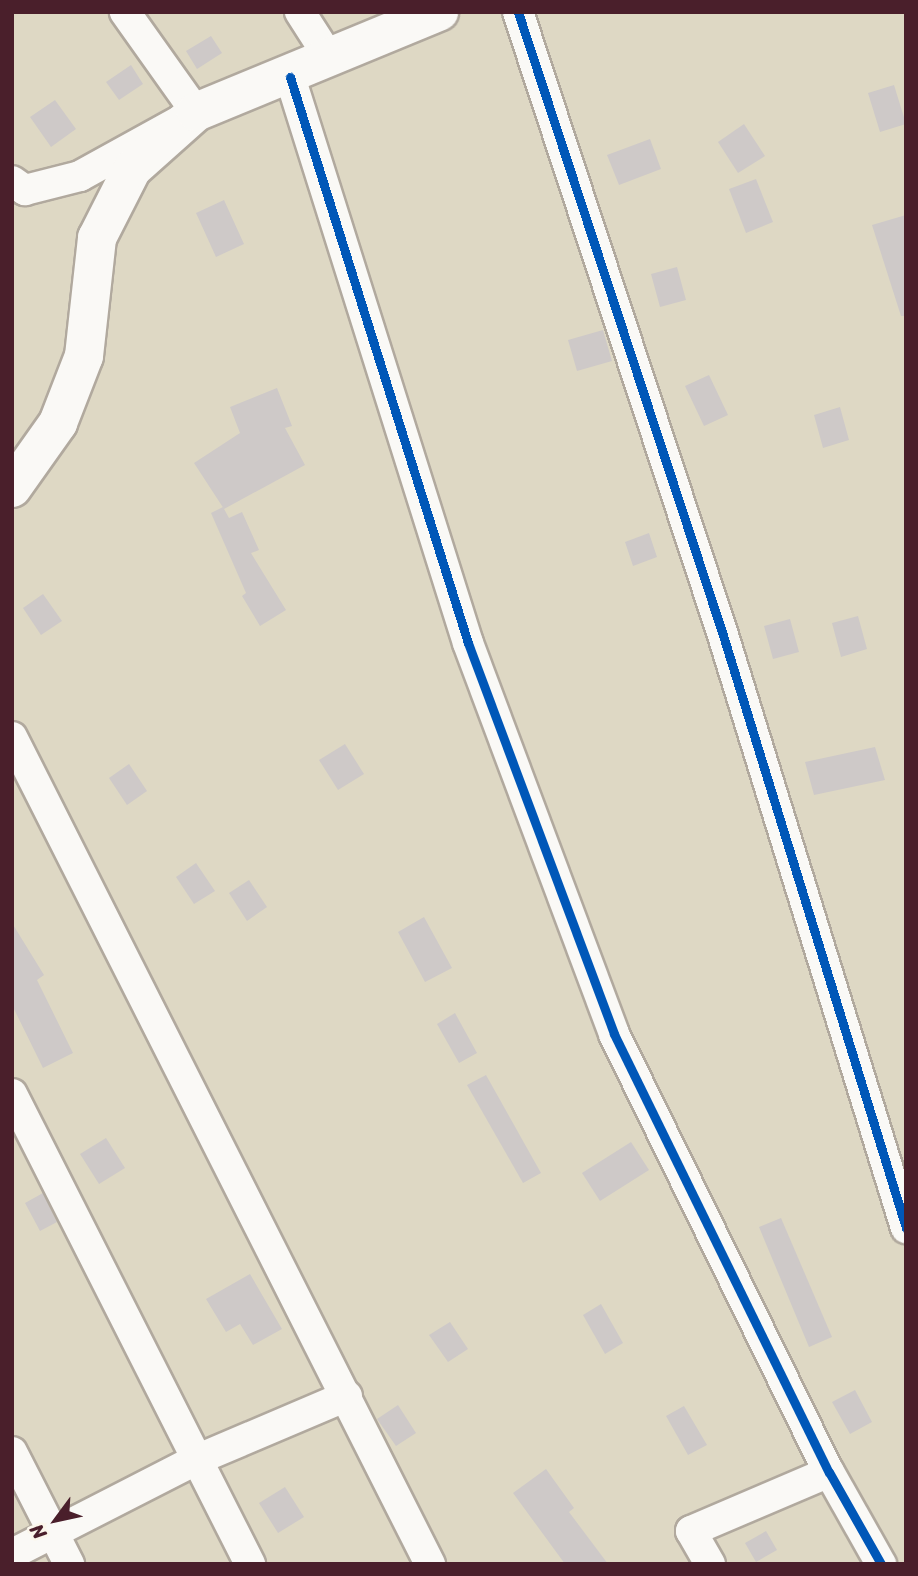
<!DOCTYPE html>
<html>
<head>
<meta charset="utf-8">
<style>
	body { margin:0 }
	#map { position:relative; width:918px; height:1576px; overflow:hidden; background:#ded8c4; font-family:Sriracha,sans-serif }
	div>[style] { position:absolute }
	.building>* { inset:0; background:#cec9c8 }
	.roads { filter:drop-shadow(2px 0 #b1a99e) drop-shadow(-2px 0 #b1a99e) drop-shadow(0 2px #b1a99e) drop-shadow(0 -2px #b1a99e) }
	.street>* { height:30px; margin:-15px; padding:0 15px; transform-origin:15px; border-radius:15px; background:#faf9f6 }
	.secondary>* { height:38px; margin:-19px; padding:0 19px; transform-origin:19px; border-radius:19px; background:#faf9f6 }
	.cycleway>* { height:9px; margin:-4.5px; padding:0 4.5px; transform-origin:4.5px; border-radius:4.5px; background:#0057b8 }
	span { translate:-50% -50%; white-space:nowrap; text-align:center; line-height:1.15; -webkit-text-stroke:5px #fbf7ec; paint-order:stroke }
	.frame { position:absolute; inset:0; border:14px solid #4a1f2b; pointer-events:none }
	.north { position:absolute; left:21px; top:1485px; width:70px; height:70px; -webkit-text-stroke:5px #fbf7ec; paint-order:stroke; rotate:237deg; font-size:19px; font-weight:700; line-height:28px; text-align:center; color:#4a1f2b }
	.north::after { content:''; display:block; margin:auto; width:24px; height:32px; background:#4a1f2b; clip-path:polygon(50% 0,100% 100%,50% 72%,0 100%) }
</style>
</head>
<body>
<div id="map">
	<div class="building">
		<div style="clip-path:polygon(211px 36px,222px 53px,197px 69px,186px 51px)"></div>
		<div style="clip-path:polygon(131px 65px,143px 84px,119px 100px,106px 82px)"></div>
		<div style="clip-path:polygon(894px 85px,906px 124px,880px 132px,868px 93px)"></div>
		<div style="clip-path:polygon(55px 100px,76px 129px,51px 147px,30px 117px)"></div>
		<div style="clip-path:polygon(744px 124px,765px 156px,738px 173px,718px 142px)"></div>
		<div style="clip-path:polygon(650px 139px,661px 169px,619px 185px,607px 155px)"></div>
		<div style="clip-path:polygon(756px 179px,773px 222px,746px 233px,729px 189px)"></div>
		<div style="clip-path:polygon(224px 200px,244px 244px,216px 257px,196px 213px)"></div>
		<div style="clip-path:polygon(906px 215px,906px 316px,901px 316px,872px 225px)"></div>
		<div style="clip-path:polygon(677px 267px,686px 300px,660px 307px,651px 274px)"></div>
		<div style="clip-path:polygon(603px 330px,612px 361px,577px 371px,568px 340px)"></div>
		<div style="clip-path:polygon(709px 375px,728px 415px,704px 426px,685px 386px)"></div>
		<div style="clip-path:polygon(277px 388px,292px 426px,285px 428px,305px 465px,224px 509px,194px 463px,240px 433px,230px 407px)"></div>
		<div style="clip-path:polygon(840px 407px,849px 440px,823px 448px,814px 415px)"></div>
		<div style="clip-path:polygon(223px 507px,229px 518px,242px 512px,259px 550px,251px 553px,286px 610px,260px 626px,242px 596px,246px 593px,211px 513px)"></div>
		<div style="clip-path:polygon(649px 533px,657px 557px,633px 566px,625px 542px)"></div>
		<div style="clip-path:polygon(43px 594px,62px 621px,41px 635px,23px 608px)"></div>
		<div style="clip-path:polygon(858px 616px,867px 649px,841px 657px,832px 623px)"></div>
		<div style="clip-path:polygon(790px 619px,799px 652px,773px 659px,764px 626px)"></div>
		<div style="clip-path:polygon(345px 744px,364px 774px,338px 790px,319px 760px)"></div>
		<div style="clip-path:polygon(875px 747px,885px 780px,814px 795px,805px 762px)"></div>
		<div style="clip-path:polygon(129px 764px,147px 791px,127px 805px,109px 778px)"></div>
		<div style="clip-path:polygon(196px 863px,215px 891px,194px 904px,176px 877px)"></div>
		<div style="clip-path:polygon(249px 880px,267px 907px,247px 921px,229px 893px)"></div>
		<div style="clip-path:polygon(424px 917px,452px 968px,425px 982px,398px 932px)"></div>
		<div style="clip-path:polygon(12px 923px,44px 975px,37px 980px,73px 1053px,43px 1068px,12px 1005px)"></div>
		<div style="clip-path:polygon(455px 1013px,477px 1053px,459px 1063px,437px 1024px)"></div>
		<div style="clip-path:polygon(486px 1075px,541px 1173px,523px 1183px,467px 1085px)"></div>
		<div style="clip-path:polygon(106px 1138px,125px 1168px,99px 1184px,80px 1154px)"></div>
		<div style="clip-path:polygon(631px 1142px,649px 1170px,600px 1201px,582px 1173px)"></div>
		<div style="clip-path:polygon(43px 1193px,57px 1222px,40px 1231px,25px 1203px)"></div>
		<div style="clip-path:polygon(781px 1218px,832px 1337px,809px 1347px,759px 1227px)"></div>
		<div style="clip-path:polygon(250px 1274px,282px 1329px,253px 1345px,240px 1324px,226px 1332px,206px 1299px)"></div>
		<div style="clip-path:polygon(601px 1304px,623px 1343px,605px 1354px,583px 1315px)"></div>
		<div style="clip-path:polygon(450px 1322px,468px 1349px,448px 1362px,429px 1335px)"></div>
		<div style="clip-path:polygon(855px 1390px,872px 1422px,850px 1434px,832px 1402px)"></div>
		<div style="clip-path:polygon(398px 1405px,416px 1433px,396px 1446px,377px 1419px)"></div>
		<div style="clip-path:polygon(684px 1406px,707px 1445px,688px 1455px,666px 1416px)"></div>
		<div style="clip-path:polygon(546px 1469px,574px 1508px,569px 1512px,608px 1564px,565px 1564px,513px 1493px)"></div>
		<div style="clip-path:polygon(285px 1487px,304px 1517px,278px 1533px,259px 1503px)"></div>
		<div style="clip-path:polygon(766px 1531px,777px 1550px,756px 1562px,745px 1543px)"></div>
	</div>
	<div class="roads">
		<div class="street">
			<div style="left:300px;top:12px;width:56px;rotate:57.4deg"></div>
			<div style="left:518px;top:12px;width:653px;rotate:71.79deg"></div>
			<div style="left:722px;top:632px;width:624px;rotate:72.84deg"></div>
			<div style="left:290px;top:77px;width:593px;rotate:72.54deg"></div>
			<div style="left:468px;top:643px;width:417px;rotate:69.5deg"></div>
			<div style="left:614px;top:1034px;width:488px;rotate:63.9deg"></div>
			<div style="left:829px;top:1472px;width:106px;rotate:60.5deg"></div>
			<div style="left:12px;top:181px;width:16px;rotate:35deg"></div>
			<div style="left:25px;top:190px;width:57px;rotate:-14.3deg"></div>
			<div style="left:80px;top:176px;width:132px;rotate:-28.9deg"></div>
			<div style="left:196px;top:112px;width:123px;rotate:-125.4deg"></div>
			<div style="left:12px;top:737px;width:927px;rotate:63.19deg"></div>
			<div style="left:12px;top:1094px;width:527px;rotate:63.14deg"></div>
			<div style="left:12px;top:1452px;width:126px;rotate:63deg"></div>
			<div style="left:12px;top:1554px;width:207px;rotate:-27.1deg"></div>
			<div style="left:196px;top:1460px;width:164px;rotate:-23deg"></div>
			<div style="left:710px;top:1564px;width:38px;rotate:-120deg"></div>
			<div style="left:691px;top:1531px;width:150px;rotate:-23.1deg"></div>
		</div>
		<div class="secondary">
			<div style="left:12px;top:488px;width:80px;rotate:-54.7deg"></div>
			<div style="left:58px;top:423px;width:72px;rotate:-68.8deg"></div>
			<div style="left:84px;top:356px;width:119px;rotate:-83.7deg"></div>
			<div style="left:97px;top:238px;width:77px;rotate:-63.1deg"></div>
			<div style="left:132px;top:169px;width:86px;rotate:-41.7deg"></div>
			<div style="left:196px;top:112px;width:263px;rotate:-22.4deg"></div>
		</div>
	</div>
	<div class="cycleway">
		<div style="left:518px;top:12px;width:653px;rotate:71.79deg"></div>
		<div style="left:722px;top:632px;width:624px;rotate:72.84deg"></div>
		<div style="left:290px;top:77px;width:593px;rotate:72.54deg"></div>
		<div style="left:468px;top:643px;width:417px;rotate:69.5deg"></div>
		<div style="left:614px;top:1034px;width:488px;rotate:63.9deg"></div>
		<div style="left:829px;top:1472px;width:106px;rotate:60.5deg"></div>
	</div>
	<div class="frame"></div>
	<div class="north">N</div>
</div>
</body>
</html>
